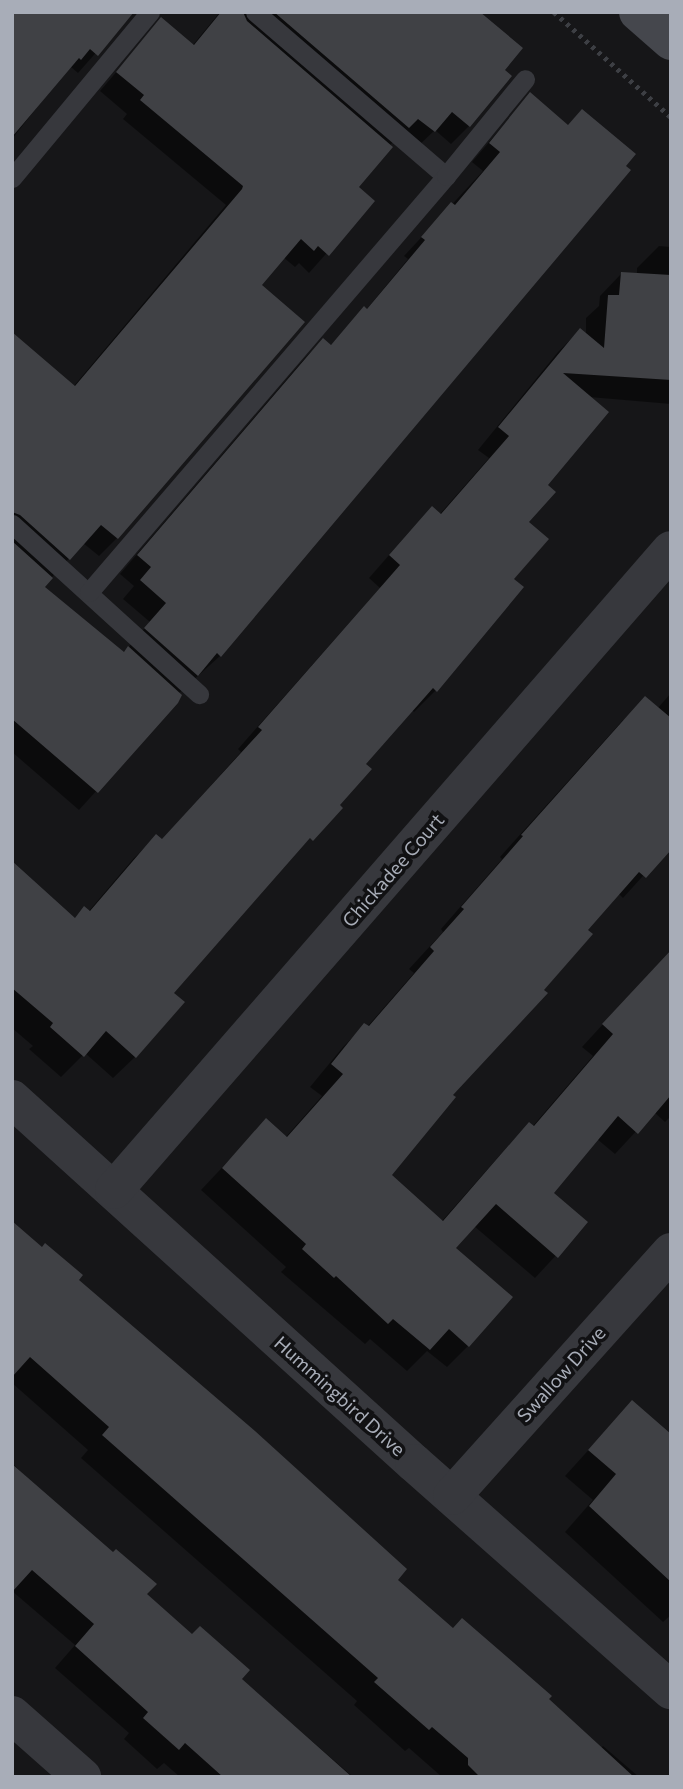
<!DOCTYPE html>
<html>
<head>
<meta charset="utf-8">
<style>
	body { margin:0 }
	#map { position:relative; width:683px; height:1789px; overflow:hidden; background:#161618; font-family:Commissioner,sans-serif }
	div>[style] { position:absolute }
	.shadow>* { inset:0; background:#0007 }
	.building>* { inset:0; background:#404145 }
	.path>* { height:4.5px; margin-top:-2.25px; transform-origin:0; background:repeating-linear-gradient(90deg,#3d3f44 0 3.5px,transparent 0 8.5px) }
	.lane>* { height:19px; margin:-9.5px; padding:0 9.5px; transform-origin:9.5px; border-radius:9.5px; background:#37383d }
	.street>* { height:38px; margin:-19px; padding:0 19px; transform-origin:19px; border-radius:19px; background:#37383d }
	.secondary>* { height:38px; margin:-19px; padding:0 19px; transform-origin:19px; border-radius:19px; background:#45474d }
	span { translate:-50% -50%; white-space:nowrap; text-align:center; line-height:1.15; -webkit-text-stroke:7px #111113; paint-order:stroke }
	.street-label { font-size:19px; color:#a8adb8 }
	.frame { position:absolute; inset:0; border:14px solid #a8adb8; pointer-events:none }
</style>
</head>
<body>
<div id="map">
	<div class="shadow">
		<div style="clip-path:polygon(12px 12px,132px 12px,78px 73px,71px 67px,61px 77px,12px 139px)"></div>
		<div style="clip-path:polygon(220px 12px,478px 12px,502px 70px,469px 126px,451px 144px,435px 130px,415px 149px,399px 136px,389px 146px,357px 187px,373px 201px,309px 273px,299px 263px,295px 267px,283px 257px,260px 285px,302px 322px,117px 538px,99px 556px,83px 543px,43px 587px,123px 654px,150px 622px,123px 599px,134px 586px,120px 574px,305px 358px,323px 340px,330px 346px,366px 310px,408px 259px,404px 256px,483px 171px,472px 162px,530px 94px,567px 126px,628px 170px,220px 656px,178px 694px,177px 702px,79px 810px,12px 752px,12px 334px,73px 387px,226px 205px,123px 119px,127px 114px,100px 91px,161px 20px,192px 46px)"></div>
		<div style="clip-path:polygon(659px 246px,671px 247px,671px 404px,589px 397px,527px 522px,512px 579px,436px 690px,414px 712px,412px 710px,364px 765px,338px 805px,340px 808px,288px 860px,172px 993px,135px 1057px,113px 1078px,85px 1053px,61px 1077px,29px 1049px,33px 1046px,12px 1028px,12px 864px,74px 919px,88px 912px,134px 858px,156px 837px,161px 841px,241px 752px,238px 749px,380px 588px,369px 578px,411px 530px,439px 515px,489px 458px,478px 450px,558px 352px,580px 330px,586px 334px,586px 318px,599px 306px,600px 296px,621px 274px,637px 275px,637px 268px)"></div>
		<div style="clip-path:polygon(671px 693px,671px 845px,623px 898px,618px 893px,451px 1095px,390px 1175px,441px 1222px,508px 1146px,529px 1124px,532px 1127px,593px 1056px,582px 1047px,671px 950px,671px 1116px,665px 1122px,654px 1112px,615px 1154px,597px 1139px,552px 1193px,586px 1223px,535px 1278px,474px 1226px,454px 1248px,468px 1346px,447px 1367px,427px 1351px,407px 1371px,370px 1339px,365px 1344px,281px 1272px,286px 1267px,201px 1190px,266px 1121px,285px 1138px,322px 1096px,310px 1087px,343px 1047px,365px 1025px,367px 1027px,414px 973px,409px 969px,443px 932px,441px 929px,502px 859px,500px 857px,623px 720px,657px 709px)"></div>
		<div style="clip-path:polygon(12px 1223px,395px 1581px,452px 1630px,546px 1699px,600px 1749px,603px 1746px,639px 1777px,442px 1777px,409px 1748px,405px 1751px,354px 1705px,357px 1701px,81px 1458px,88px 1450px,12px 1383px)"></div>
		<div style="clip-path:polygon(632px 1402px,671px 1438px,671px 1615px,663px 1622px,565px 1532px,593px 1500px,565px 1476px)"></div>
		<div style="clip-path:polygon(12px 1463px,145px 1595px,353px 1777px,180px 1777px,164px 1763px,157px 1769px,124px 1739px,129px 1733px,55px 1668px,75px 1645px,12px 1591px)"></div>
	</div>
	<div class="building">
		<div style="clip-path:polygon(12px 12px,134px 12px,98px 56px,90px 49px,81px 60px,79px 58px,12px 137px)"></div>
		<div style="clip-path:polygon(221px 12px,243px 12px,247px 21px,393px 147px,359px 187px,375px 201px,329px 256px,318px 246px,314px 251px,301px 239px,262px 285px,305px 322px,118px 539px,101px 525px,70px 560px,20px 515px,12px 512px,12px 332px,75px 386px,242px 189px,243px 186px,140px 100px,144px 95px,116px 72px,161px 17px,194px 45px)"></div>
		<div style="clip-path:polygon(274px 12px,480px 12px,523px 48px,505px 70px,512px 76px,470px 127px,452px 112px,435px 132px,418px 119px,409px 128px)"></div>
		<div style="clip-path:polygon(530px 92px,568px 125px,582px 109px,636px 154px,626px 166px,631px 170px,221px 657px,217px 653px,198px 676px,144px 628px,166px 603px,140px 580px,151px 567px,137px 555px,323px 338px,331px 345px,364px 306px,367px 309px,425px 240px,421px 237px,451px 202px,455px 205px,500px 152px,489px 143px)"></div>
		<div style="clip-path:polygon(621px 272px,671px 275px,671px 380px,563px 373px,609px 412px,548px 485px,556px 492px,529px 522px,549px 539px,514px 579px,524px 587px,437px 692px,433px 688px,366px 764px,372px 769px,340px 805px,343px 808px,313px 841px,310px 838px,174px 993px,185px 1002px,136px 1058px,106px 1031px,84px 1057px,50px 1027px,53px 1023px,12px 988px,12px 861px,75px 918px,84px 906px,90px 911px,156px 834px,162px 839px,262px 730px,258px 727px,400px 565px,389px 555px,432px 506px,441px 514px,509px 436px,498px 427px,580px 328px,604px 348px,608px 295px,619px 295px)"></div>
		<div style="clip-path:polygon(12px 541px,53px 578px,45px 587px,124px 652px,128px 646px,182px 695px,178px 703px,98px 793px,12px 719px)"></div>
		<div style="clip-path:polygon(645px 696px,671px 718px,671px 850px,646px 878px,639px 872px,588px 930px,593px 934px,544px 990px,548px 993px,453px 1095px,456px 1097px,392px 1175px,443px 1221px,529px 1122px,534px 1126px,613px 1034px,602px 1024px,671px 950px,671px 1095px,638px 1134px,618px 1116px,554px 1193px,588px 1222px,558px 1258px,496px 1204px,456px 1248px,513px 1297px,469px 1347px,449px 1329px,430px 1350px,393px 1319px,388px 1324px,336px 1276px,334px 1278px,302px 1249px,306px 1244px,222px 1168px,266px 1118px,287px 1137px,343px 1074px,331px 1064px,364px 1023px,369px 1026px,434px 951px,430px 947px,464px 909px,461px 907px,523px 836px,521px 835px)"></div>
		<div style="clip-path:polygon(12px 1221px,42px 1247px,45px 1243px,83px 1275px,79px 1280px,255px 1431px,407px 1569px,398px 1580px,453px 1628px,462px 1618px,552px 1696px,549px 1699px,634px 1777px,480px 1777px,468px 1765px,468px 1758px,432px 1727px,429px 1730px,374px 1682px,378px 1678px,102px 1435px,109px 1427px,30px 1357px,12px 1377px)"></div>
		<div style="clip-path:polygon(632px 1400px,671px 1434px,671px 1582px,589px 1506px,616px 1474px,588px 1450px)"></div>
		<div style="clip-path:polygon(12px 1464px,113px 1552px,116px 1549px,157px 1584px,147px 1594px,192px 1634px,200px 1626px,250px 1670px,242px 1679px,352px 1777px,223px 1777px,185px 1743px,179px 1750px,143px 1718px,148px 1712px,75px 1646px,94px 1624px,32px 1570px,12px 1592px)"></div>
	</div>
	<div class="path">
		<div style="left:554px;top:12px;width:157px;rotate:41.9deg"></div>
	</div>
	<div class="lane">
		<div style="left:255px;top:12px;width:252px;rotate:40.7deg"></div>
		<div style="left:12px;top:178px;width:216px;rotate:-50.3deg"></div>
		<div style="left:12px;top:524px;width:253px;rotate:42.3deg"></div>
		<div style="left:89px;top:592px;width:548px;rotate:-49.36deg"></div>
		<div style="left:446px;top:176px;width:125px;rotate:-50.8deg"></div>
	</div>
	<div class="street">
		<div style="left:12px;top:1099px;width:542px;rotate:42.16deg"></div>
		<div style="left:414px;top:1463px;width:343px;rotate:41.5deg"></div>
		<div style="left:114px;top:1190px;width:848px;rotate:-48.97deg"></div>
		<div style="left:452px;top:1496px;width:328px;rotate:-48.1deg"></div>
		<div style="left:12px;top:1715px;width:94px;rotate:41.5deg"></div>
	</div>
	<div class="secondary">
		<div style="left:638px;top:12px;width:44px;rotate:41.3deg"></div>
	</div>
	<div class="street-label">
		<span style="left:393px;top:870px;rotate:-49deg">Chickadee Court</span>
		<span style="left:561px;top:1374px;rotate:-48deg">Swallow Drive</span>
		<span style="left:340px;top:1396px;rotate:42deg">Hummingbird Drive</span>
	</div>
	<div class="frame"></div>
</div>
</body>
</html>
